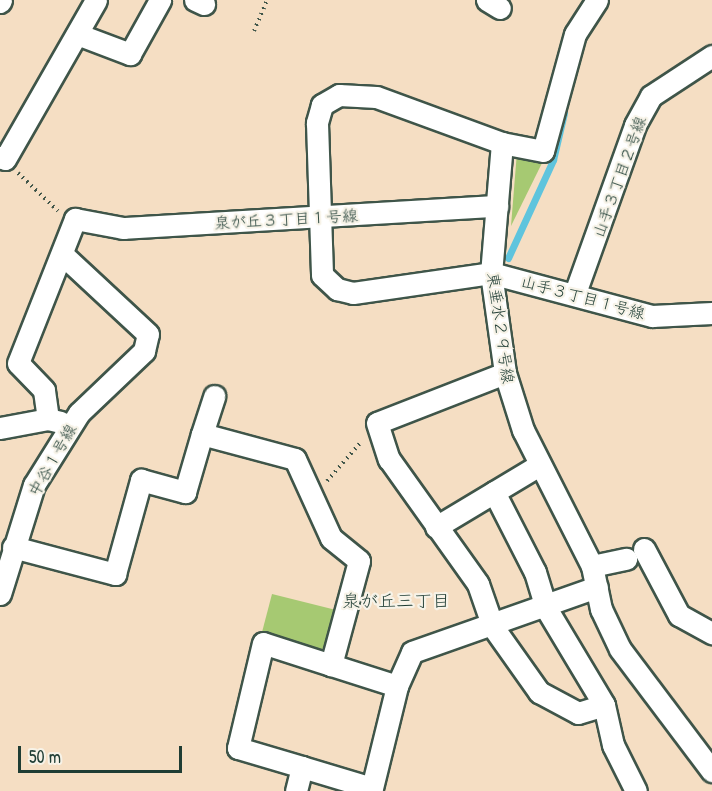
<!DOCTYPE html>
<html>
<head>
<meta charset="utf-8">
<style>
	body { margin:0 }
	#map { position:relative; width:712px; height:791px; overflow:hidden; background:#f5dec3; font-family:"Patrick Hand","Klee One",sans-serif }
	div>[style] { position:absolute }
	.green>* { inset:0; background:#a6c972 }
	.stream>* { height:7px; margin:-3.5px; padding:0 3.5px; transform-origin:3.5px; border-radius:3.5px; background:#5fc4dd }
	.path>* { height:4px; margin-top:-2px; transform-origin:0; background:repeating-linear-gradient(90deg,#3f5549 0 1.5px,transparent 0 6px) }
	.roads { filter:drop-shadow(2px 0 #3f5549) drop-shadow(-2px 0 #3f5549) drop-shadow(0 2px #3f5549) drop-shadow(0 -2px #3f5549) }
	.minor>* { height:21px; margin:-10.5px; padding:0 10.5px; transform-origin:10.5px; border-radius:10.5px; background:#fff }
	span { translate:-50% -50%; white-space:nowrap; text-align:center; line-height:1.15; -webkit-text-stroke:4.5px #f7f3e8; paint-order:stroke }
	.street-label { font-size:16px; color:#1f3d34 }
	.neighbourhood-label { font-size:18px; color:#1f3d34 }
	.scale { position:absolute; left:18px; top:746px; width:164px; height:27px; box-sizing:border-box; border:3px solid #1f3d34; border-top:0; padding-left:8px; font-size:18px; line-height:21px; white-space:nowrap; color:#1f3d34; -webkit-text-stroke:4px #f7f3e8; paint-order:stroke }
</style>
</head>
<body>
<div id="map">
	<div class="green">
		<div style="clip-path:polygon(517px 152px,544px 159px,511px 226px)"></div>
		<div style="clip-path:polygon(272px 594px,336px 610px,326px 647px,314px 653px,261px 636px)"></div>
	</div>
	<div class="stream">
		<div style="left:508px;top:258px;width:108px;rotate:-65.3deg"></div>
		<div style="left:553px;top:160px;width:48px;rotate:-76.8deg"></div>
	</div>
	<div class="path">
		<div style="left:254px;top:31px;width:34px;rotate:-67deg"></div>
		<div style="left:18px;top:173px;width:55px;rotate:43.5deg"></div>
		<div style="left:327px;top:481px;width:52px;rotate:-48.9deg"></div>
	</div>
	<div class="roads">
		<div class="minor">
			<div style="left:195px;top:0;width:10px;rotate:24deg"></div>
			<div style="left:487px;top:0;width:15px;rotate:32deg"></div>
			<div style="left:597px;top:0;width:40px;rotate:122.9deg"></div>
			<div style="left:575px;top:34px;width:121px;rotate:105.3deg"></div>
			<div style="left:543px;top:151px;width:42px;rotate:-169deg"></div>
			<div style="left:502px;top:143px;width:134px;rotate:-159.9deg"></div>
			<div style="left:376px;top:97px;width:37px;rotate:-177deg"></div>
			<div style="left:339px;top:95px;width:20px;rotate:150deg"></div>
			<div style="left:322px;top:105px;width:19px;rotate:106deg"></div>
			<div style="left:317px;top:123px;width:152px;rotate:88.1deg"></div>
			<div style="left:322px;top:275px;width:21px;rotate:43deg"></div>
			<div style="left:337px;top:289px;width:16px;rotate:14deg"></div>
			<div style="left:353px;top:293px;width:139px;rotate:-8.2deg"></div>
			<div style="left:491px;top:273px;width:167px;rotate:15deg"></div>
			<div style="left:652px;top:316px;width:60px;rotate:-2.9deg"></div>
			<div style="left:0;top:2px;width:2px;rotate:-63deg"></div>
			<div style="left:77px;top:34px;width:57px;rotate:20.7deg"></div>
			<div style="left:130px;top:54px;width:62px;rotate:-60.9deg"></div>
			<div style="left:502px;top:143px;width:130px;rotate:94.8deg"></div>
			<div style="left:491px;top:273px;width:101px;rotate:82deg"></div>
			<div style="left:505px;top:373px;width:60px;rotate:72.5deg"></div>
			<div style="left:523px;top:430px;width:153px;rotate:63.1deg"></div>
			<div style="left:592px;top:566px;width:44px;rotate:78.2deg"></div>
			<div style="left:601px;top:609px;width:44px;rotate:64.6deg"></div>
			<div style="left:620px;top:649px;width:153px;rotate:53deg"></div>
			<div style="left:0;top:157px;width:5px;rotate:22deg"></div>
			<div style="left:5px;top:159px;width:183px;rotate:-60.2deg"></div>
			<div style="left:575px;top:293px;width:178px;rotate:-70.3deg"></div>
			<div style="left:635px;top:125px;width:33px;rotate:-61deg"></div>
			<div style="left:651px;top:96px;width:73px;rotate:-33.3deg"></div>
			<div style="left:505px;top:373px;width:137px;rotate:158.7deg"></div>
			<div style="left:377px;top:423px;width:38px;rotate:72deg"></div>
			<div style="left:389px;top:459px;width:153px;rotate:54.5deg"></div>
			<div style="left:478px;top:584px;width:46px;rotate:70.8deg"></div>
			<div style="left:493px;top:627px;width:80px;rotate:54.7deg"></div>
			<div style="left:539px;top:692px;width:44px;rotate:28.3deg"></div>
			<div style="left:578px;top:713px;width:27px;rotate:-17deg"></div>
			<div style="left:48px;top:419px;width:29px;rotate:-98deg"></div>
			<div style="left:44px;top:390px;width:37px;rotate:-134deg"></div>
			<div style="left:18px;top:363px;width:155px;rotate:-68.4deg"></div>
			<div style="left:75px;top:219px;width:49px;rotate:10.6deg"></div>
			<div style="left:123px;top:228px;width:375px;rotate:-3.4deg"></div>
			<div style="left:0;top:428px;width:49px;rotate:-10.6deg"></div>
			<div style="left:48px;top:419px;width:13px;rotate:13deg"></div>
			<div style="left:202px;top:434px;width:40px;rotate:-72deg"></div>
			<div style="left:494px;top:492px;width:90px;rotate:62.9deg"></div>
			<div style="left:535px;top:572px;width:38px;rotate:73deg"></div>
			<div style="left:546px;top:608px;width:113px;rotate:59.1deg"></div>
			<div style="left:604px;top:705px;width:41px;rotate:77.3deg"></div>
			<div style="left:613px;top:745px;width:51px;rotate:63.4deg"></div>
			<div style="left:436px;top:527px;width:120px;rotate:-31deg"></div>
			<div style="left:13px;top:547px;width:106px;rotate:14.8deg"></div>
			<div style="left:115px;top:574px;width:98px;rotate:-74.5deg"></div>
			<div style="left:141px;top:480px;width:46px;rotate:15.3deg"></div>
			<div style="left:185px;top:492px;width:60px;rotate:-73.7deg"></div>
			<div style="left:202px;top:434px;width:96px;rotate:15deg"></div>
			<div style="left:295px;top:459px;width:87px;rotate:65.5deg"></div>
			<div style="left:331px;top:538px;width:36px;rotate:39deg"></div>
			<div style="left:359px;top:561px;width:108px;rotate:105.1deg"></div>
			<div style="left:331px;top:665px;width:71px;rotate:-162.1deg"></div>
			<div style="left:263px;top:643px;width:108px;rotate:103.4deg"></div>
			<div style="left:238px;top:748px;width:67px;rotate:16.5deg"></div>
			<div style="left:302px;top:767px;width:25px;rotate:104deg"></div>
			<div style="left:644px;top:549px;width:75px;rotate:62.1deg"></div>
			<div style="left:679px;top:615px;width:38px;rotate:29deg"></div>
			<div style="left:592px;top:566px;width:35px;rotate:-12deg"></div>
			<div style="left:0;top:594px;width:114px;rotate:-72.7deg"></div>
			<div style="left:34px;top:485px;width:85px;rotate:-58deg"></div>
			<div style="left:79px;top:413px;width:90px;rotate:-43.6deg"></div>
			<div style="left:144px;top:351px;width:17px;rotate:-77deg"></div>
			<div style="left:148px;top:334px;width:116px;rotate:-137.1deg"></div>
			<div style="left:397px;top:686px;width:37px;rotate:-66deg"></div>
			<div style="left:412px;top:652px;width:196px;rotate:-19.4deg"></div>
			<div style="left:302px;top:767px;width:73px;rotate:16.7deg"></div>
			<div style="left:372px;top:788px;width:105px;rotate:-76.2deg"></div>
			<div style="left:397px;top:686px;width:69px;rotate:-162.3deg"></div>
		</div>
	</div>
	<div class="street-label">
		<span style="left:619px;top:177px;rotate:-70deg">山手３丁目２号線</span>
		<span style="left:286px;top:219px;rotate:-3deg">泉が丘３丁目１号線</span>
		<span style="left:583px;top:297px;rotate:15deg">山手３丁目１号線</span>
		<span style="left:501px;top:328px;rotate:82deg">東垂水２９号線</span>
		<span style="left:52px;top:460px;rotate:-60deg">中谷１号線</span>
	</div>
	<div class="neighbourhood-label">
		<span style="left:396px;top:601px">泉が丘三丁目</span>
	</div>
	<div class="scale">50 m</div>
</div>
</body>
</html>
